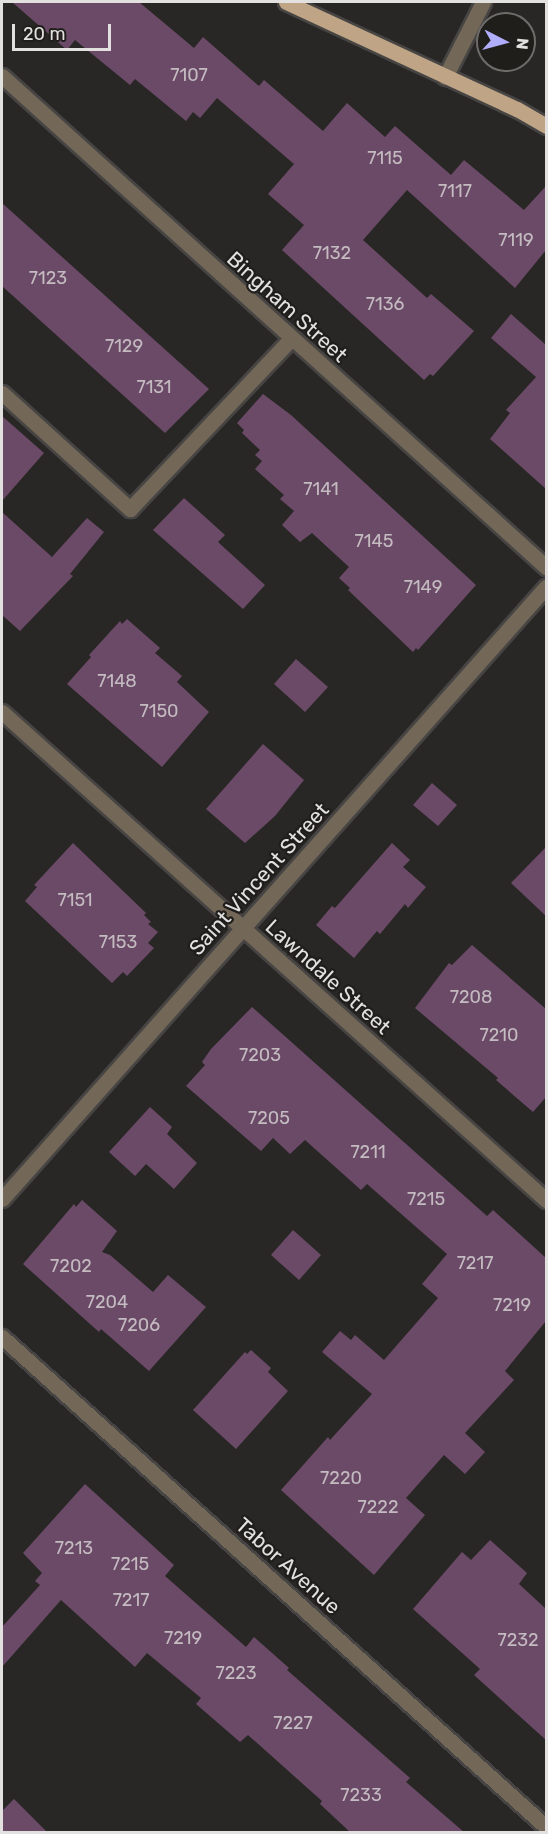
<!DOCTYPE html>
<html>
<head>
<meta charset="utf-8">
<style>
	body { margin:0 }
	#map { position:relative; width:548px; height:1834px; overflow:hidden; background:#292725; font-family:Rubik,sans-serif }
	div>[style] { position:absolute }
	.building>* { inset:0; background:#6b4a67 }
	.roads { filter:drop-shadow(2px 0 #474543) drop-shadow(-2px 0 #474543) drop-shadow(0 2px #474543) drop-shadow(0 -2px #474543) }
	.lane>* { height:15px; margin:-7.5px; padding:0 7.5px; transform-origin:7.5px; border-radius:7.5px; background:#736758 }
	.street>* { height:15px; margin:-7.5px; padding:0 7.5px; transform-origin:7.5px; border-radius:7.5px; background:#736758 }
	.primary>* { height:15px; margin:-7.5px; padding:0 7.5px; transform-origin:7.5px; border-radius:7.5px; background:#bfa586 }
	span { translate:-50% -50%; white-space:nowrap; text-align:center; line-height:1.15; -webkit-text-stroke:4.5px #201e1b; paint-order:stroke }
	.number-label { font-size:18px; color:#c4bbc1 }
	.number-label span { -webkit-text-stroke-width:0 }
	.street-label { font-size:21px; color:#e2e1df }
	.frame { position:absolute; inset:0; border:3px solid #e2e1df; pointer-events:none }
	.north { position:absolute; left:476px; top:12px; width:60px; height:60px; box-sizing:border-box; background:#201e1b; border:2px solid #6e6c69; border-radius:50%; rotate:96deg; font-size:16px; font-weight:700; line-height:24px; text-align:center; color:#e2e1df }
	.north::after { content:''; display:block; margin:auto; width:21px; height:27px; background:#b0aefa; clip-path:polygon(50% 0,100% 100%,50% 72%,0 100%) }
	.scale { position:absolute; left:12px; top:24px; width:99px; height:27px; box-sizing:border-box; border:3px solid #e2e1df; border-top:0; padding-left:8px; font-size:18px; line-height:21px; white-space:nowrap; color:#e2e1df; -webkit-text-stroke:4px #201e1b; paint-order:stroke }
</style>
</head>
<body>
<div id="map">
	<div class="building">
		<div style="clip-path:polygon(12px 2px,139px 2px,194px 48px,203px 37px,259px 86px,264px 80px,323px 131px,347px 103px,385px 137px,395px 126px,451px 175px,464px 160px,524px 210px,546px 186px,546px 250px,515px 288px,407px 190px,363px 240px,427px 298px,431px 294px,474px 331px,433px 376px,430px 374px,424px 380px,282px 250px,304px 225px,268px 194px,294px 164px,217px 98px,200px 118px,193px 112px,186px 121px,135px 79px,130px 85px,75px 40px,67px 50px)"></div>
		<div style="clip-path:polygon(2px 203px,209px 389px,165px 433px,2px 286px)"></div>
		<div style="clip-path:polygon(511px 314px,546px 345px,546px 489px,490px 439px,510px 413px,506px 410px,536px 377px,491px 338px)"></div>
		<div style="clip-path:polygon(263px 394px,291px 415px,476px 585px,418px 650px,416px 648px,413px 652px,348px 590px,350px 588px,339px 578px,349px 567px,312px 533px,300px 542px,282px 525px,294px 511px,280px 499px,284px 495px,255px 469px,262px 461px,255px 455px,260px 450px,242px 433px,244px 430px,237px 423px)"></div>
		<div style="clip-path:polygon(2px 416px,44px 453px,2px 501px)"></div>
		<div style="clip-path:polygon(184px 498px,225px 535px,218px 542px,265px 585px,243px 609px,153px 530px)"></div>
		<div style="clip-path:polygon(2px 512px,52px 557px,87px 518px,104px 532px,70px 574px,73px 576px,20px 631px,2px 615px)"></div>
		<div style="clip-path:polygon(127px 619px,160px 648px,155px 653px,182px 676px,177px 682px,209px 712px,162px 767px,67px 684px,91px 657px,89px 655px,120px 621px,122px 624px)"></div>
		<div style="clip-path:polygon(296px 659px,328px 687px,305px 712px,274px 684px)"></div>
		<div style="clip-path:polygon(263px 744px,304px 780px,275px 816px,245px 843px,206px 809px)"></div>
		<div style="clip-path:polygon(432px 783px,457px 805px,438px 826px,413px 805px)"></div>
		<div style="clip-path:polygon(73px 843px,146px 913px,144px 915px,151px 922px,148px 924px,158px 932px,148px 943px,154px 948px,127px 976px,123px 972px,112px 983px,25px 901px,37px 887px,34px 885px)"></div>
		<div style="clip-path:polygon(392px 843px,410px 860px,403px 867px,426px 887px,408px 908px,405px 904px,380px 934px,377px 931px,354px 958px,316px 925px,332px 906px,335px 908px)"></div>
		<div style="clip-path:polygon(546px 847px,546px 916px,511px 883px)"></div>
		<div style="clip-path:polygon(472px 945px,546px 1009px,546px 1097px,533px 1112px,496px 1080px,498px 1078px,415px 1008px,449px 963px,452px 965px)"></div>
		<div style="clip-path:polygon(252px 1007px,487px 1216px,493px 1210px,546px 1258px,546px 1321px,505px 1371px,514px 1380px,465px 1433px,485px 1452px,465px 1474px,444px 1455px,406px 1498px,425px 1515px,374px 1575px,281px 1490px,328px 1437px,330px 1440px,372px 1394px,322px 1352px,340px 1331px,351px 1340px,355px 1335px,384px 1360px,438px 1298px,422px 1284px,447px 1254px,367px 1184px,361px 1190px,305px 1140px,290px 1154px,273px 1138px,261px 1151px,186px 1086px,205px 1065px,202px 1062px,211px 1049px)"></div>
		<div style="clip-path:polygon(150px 1107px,172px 1127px,167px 1134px,197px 1163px,174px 1189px,146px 1164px,135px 1176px,109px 1152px)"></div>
		<div style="clip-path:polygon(82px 1200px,117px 1231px,102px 1252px,110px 1255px,153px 1292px,168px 1275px,206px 1307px,149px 1371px,101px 1329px,99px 1332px,23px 1264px,74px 1204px,76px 1207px)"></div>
		<div style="clip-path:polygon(293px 1230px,321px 1255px,299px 1280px,271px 1255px)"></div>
		<div style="clip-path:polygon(251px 1350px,271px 1368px,268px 1372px,288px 1391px,236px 1449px,193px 1410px,245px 1352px,247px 1354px)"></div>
		<div style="clip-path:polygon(85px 1484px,174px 1565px,165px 1576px,246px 1647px,254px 1637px,289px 1668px,287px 1670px,410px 1778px,406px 1782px,465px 1833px,351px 1833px,320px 1804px,322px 1801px,248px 1735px,240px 1742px,196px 1704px,201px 1698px,147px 1653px,135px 1667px,61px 1600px,2px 1667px,2px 1627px,40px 1585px,35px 1581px,42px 1573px,23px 1553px)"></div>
		<div style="clip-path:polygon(490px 1540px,527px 1573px,519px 1584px,546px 1609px,546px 1740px,474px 1675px,480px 1669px,413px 1609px,462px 1552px,471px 1560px)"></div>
		<div style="clip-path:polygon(14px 1799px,48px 1833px,2px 1833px,2px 1811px)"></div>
	</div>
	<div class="roads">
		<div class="lane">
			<div style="left:445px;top:77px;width:84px;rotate:-63.1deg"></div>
			<div style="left:2px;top:393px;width:173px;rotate:42.2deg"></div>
			<div style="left:130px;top:509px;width:234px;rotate:-46.6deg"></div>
		</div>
		<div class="street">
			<div style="left:2px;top:76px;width:733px;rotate:42.07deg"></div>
			<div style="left:2px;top:712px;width:731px;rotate:41.89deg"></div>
			<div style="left:2px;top:1199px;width:819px;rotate:-48.37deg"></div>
			<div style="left:2px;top:1337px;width:732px;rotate:42.01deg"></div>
		</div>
		<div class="primary">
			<div style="left:286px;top:2px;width:255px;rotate:24.9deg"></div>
			<div style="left:517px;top:109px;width:34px;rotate:30deg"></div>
		</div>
	</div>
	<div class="number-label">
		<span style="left:189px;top:75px">7107</span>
		<span style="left:385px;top:158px">7115</span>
		<span style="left:455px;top:191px">7117</span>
		<span style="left:516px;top:240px">7119</span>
		<span style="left:332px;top:253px">7132</span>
		<span style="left:48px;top:278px">7123</span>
		<span style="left:385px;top:304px">7136</span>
		<span style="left:124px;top:346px">7129</span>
		<span style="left:154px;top:387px">7131</span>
		<span style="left:321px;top:489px">7141</span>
		<span style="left:374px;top:541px">7145</span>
		<span style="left:423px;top:587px">7149</span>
		<span style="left:117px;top:681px">7148</span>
		<span style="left:159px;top:711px">7150</span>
		<span style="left:75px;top:900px">7151</span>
		<span style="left:118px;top:942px">7153</span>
		<span style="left:471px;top:997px">7208</span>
		<span style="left:499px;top:1035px">7210</span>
		<span style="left:260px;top:1055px">7203</span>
		<span style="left:269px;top:1118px">7205</span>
		<span style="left:368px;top:1152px">7211</span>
		<span style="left:426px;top:1199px">7215</span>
		<span style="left:475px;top:1263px">7217</span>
		<span style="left:71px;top:1266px">7202</span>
		<span style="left:107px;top:1302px">7204</span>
		<span style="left:512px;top:1305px">7219</span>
		<span style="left:139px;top:1325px">7206</span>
		<span style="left:341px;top:1478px">7220</span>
		<span style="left:378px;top:1507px">7222</span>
		<span style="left:74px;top:1548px">7213</span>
		<span style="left:130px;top:1564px">7215</span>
		<span style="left:131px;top:1600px">7217</span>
		<span style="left:183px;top:1638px">7219</span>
		<span style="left:518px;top:1640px">7232</span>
		<span style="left:236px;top:1673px">7223</span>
		<span style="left:293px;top:1723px">7227</span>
		<span style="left:361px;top:1795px">7233</span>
	</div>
	<div class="street-label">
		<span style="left:287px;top:307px;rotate:42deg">Bingham Street</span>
		<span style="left:259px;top:879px;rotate:-48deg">Saint Vincent Street</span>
		<span style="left:328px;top:977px;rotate:42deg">Lawndale Street</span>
		<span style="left:288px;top:1566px;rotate:42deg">Tabor Avenue</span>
	</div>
	<div class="frame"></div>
	<div class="north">N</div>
	<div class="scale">20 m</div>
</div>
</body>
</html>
